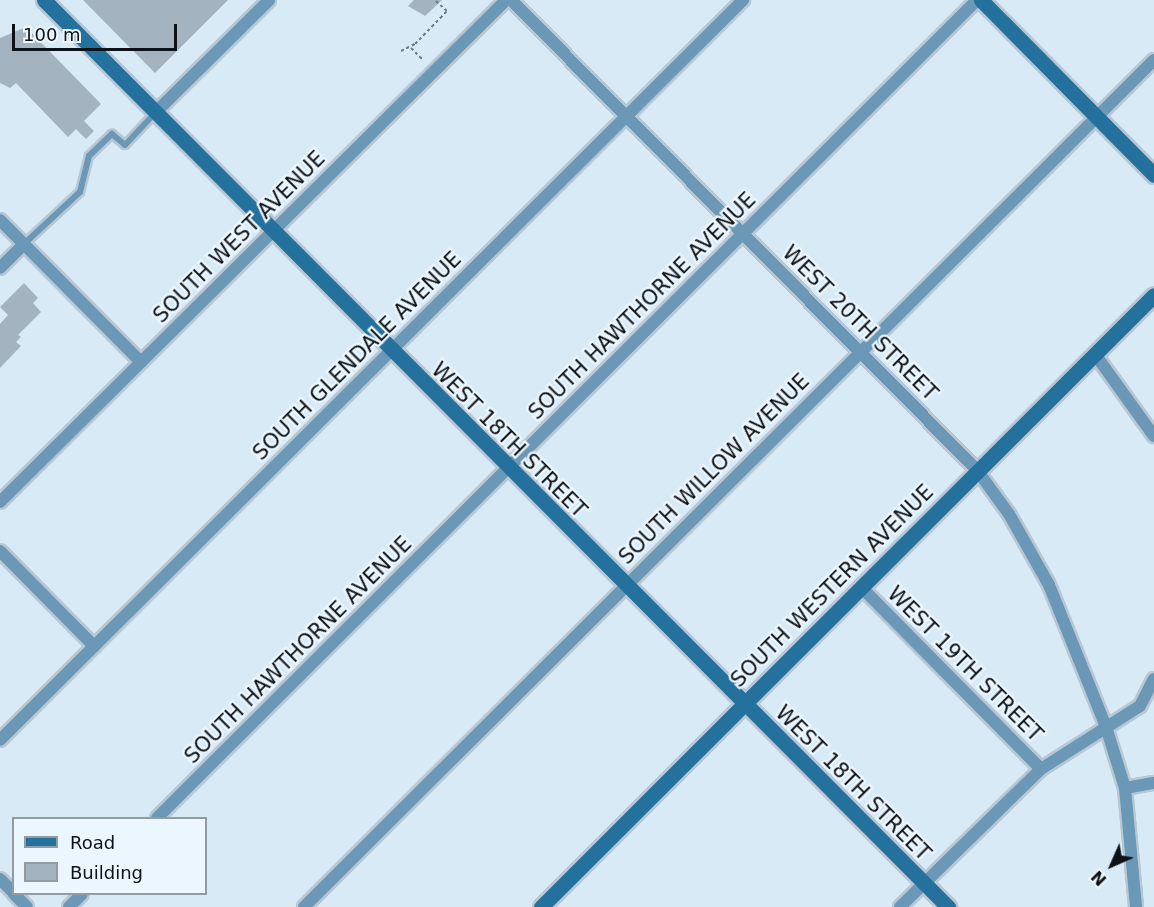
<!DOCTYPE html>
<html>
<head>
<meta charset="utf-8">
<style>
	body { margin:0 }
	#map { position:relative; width:1154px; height:907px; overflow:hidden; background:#d9eaf7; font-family:"DejaVu Sans",sans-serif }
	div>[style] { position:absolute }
	.building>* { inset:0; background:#a3b4c0 }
	.path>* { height:2px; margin-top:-1px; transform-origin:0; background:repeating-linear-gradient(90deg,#717d85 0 3px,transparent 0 6px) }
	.roads { filter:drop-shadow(2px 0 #b8c7d3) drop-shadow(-2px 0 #b8c7d3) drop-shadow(0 2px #b8c7d3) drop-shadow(0 -2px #b8c7d3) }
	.lane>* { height:6px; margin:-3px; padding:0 3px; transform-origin:3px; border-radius:3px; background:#6b98b7 }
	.street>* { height:12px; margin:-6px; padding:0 6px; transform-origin:6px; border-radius:6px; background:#6b98b7 }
	.secondary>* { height:15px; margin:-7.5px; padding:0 7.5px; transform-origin:7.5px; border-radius:7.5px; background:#24719e }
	span { translate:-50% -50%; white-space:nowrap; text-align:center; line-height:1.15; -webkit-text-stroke:4.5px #ecf6fe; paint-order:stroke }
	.street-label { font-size:21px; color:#0c1216 }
	.legend { position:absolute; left:12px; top:817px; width:195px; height:78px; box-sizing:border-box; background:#ecf6fe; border:2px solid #929ba1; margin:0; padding:8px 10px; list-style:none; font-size:18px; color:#0c1216 }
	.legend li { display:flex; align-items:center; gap:12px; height:30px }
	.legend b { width:30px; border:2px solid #929ba1 }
	.north { position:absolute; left:1082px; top:835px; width:60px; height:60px; -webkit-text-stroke:4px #ecf6fe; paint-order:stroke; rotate:225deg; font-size:16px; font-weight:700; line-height:24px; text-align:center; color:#0c1216 }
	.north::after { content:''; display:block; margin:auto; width:21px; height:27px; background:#0c1216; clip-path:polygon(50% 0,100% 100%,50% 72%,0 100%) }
	.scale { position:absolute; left:12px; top:24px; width:165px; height:27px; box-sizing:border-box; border:3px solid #0c1216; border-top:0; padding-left:8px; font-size:18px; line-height:21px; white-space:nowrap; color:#0c1216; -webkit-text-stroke:4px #ecf6fe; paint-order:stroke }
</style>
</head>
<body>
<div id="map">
	<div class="building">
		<div style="clip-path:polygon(83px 0,228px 0,155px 73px)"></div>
		<div style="clip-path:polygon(414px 0,442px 0,425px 16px,408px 6px)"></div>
		<div style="clip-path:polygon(26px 27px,101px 104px,84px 121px,94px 131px,86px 139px,76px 129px,68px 137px,16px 83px,10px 88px,0 83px,0 38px)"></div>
		<div style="clip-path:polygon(24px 283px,38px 298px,33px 303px,41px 312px,18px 335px,21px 337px,16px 342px,21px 346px,0 368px,0 324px,8px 315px,0 307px)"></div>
	</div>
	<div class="path">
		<div style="left:411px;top:48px;width:18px;rotate:45deg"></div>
		<div style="left:401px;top:51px;width:16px;rotate:-27deg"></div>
		<div style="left:415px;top:44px;width:46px;rotate:-45.9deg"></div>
		<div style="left:447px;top:11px;width:15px;rotate:-138deg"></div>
	</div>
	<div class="roads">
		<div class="lane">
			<div style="left:24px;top:244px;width:76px;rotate:-42.9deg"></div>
			<div style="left:80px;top:192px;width:37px;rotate:-76deg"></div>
			<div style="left:89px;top:156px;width:32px;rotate:-44deg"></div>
			<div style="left:112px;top:134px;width:17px;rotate:40deg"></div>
			<div style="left:125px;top:145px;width:45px;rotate:-46.8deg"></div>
		</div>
		<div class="street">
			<div style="left:511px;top:0;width:662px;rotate:45.24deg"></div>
			<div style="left:977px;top:470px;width:54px;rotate:54deg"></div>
			<div style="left:1009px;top:514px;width:81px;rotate:60.6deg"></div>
			<div style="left:1049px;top:585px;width:153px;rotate:68.1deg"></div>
			<div style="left:1106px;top:727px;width:64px;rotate:72.7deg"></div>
			<div style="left:1125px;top:788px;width:120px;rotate:84.7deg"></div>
			<div style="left:156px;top:112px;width:159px;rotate:-44.7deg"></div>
			<div style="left:0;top:220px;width:200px;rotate:45.2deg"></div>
			<div style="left:0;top:268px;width:34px;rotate:-45deg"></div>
			<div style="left:1095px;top:354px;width:101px;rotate:54.3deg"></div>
			<div style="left:0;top:502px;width:713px;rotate:-44.77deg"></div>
			<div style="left:0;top:551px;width:134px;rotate:45.3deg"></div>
			<div style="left:861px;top:587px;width:256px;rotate:45.3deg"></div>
			<div style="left:0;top:740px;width:1049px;rotate:-44.88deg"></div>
			<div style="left:1125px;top:788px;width:29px;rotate:-10deg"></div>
			<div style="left:157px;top:818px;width:1158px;rotate:-44.93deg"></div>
			<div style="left:0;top:879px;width:20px;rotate:45deg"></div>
			<div style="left:14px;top:894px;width:18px;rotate:45deg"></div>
			<div style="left:69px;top:907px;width:18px;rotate:-45deg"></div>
			<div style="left:304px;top:907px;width:1200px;rotate:-44.9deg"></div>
			<div style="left:900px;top:907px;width:197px;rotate:-44.4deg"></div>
			<div style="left:1041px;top:769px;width:117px;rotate:-32.5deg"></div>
			<div style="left:1140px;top:706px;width:30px;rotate:-63deg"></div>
		</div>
		<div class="secondary">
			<div style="left:44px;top:0;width:1281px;rotate:45.09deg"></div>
			<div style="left:981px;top:0;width:246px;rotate:45.3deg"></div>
			<div style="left:541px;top:907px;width:866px;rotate:-44.95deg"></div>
		</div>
	</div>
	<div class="street-label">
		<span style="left:239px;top:237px;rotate:-45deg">SOUTH WEST AVENUE</span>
		<span style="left:642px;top:306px;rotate:-45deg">SOUTH HAWTHORNE AVENUE</span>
		<span style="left:860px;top:323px;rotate:45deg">WEST 20TH STREET</span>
		<span style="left:357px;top:356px;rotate:-45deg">SOUTH GLENDALE AVENUE</span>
		<span style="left:509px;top:440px;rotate:45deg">WEST 18TH STREET</span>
		<span style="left:714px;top:469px;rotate:-45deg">SOUTH WILLOW AVENUE</span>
		<span style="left:832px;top:586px;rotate:-45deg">SOUTH WESTERN AVENUE</span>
		<span style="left:298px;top:650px;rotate:-45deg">SOUTH HAWTHORNE AVENUE</span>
		<span style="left:965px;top:664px;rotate:45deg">WEST 19TH STREET</span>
		<span style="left:853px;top:783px;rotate:45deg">WEST 18TH STREET</span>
	</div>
	<ul class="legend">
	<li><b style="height:8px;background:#24719e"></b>Road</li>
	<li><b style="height:16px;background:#a3b4c0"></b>Building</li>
	</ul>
	<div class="north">N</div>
	<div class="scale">100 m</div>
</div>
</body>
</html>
